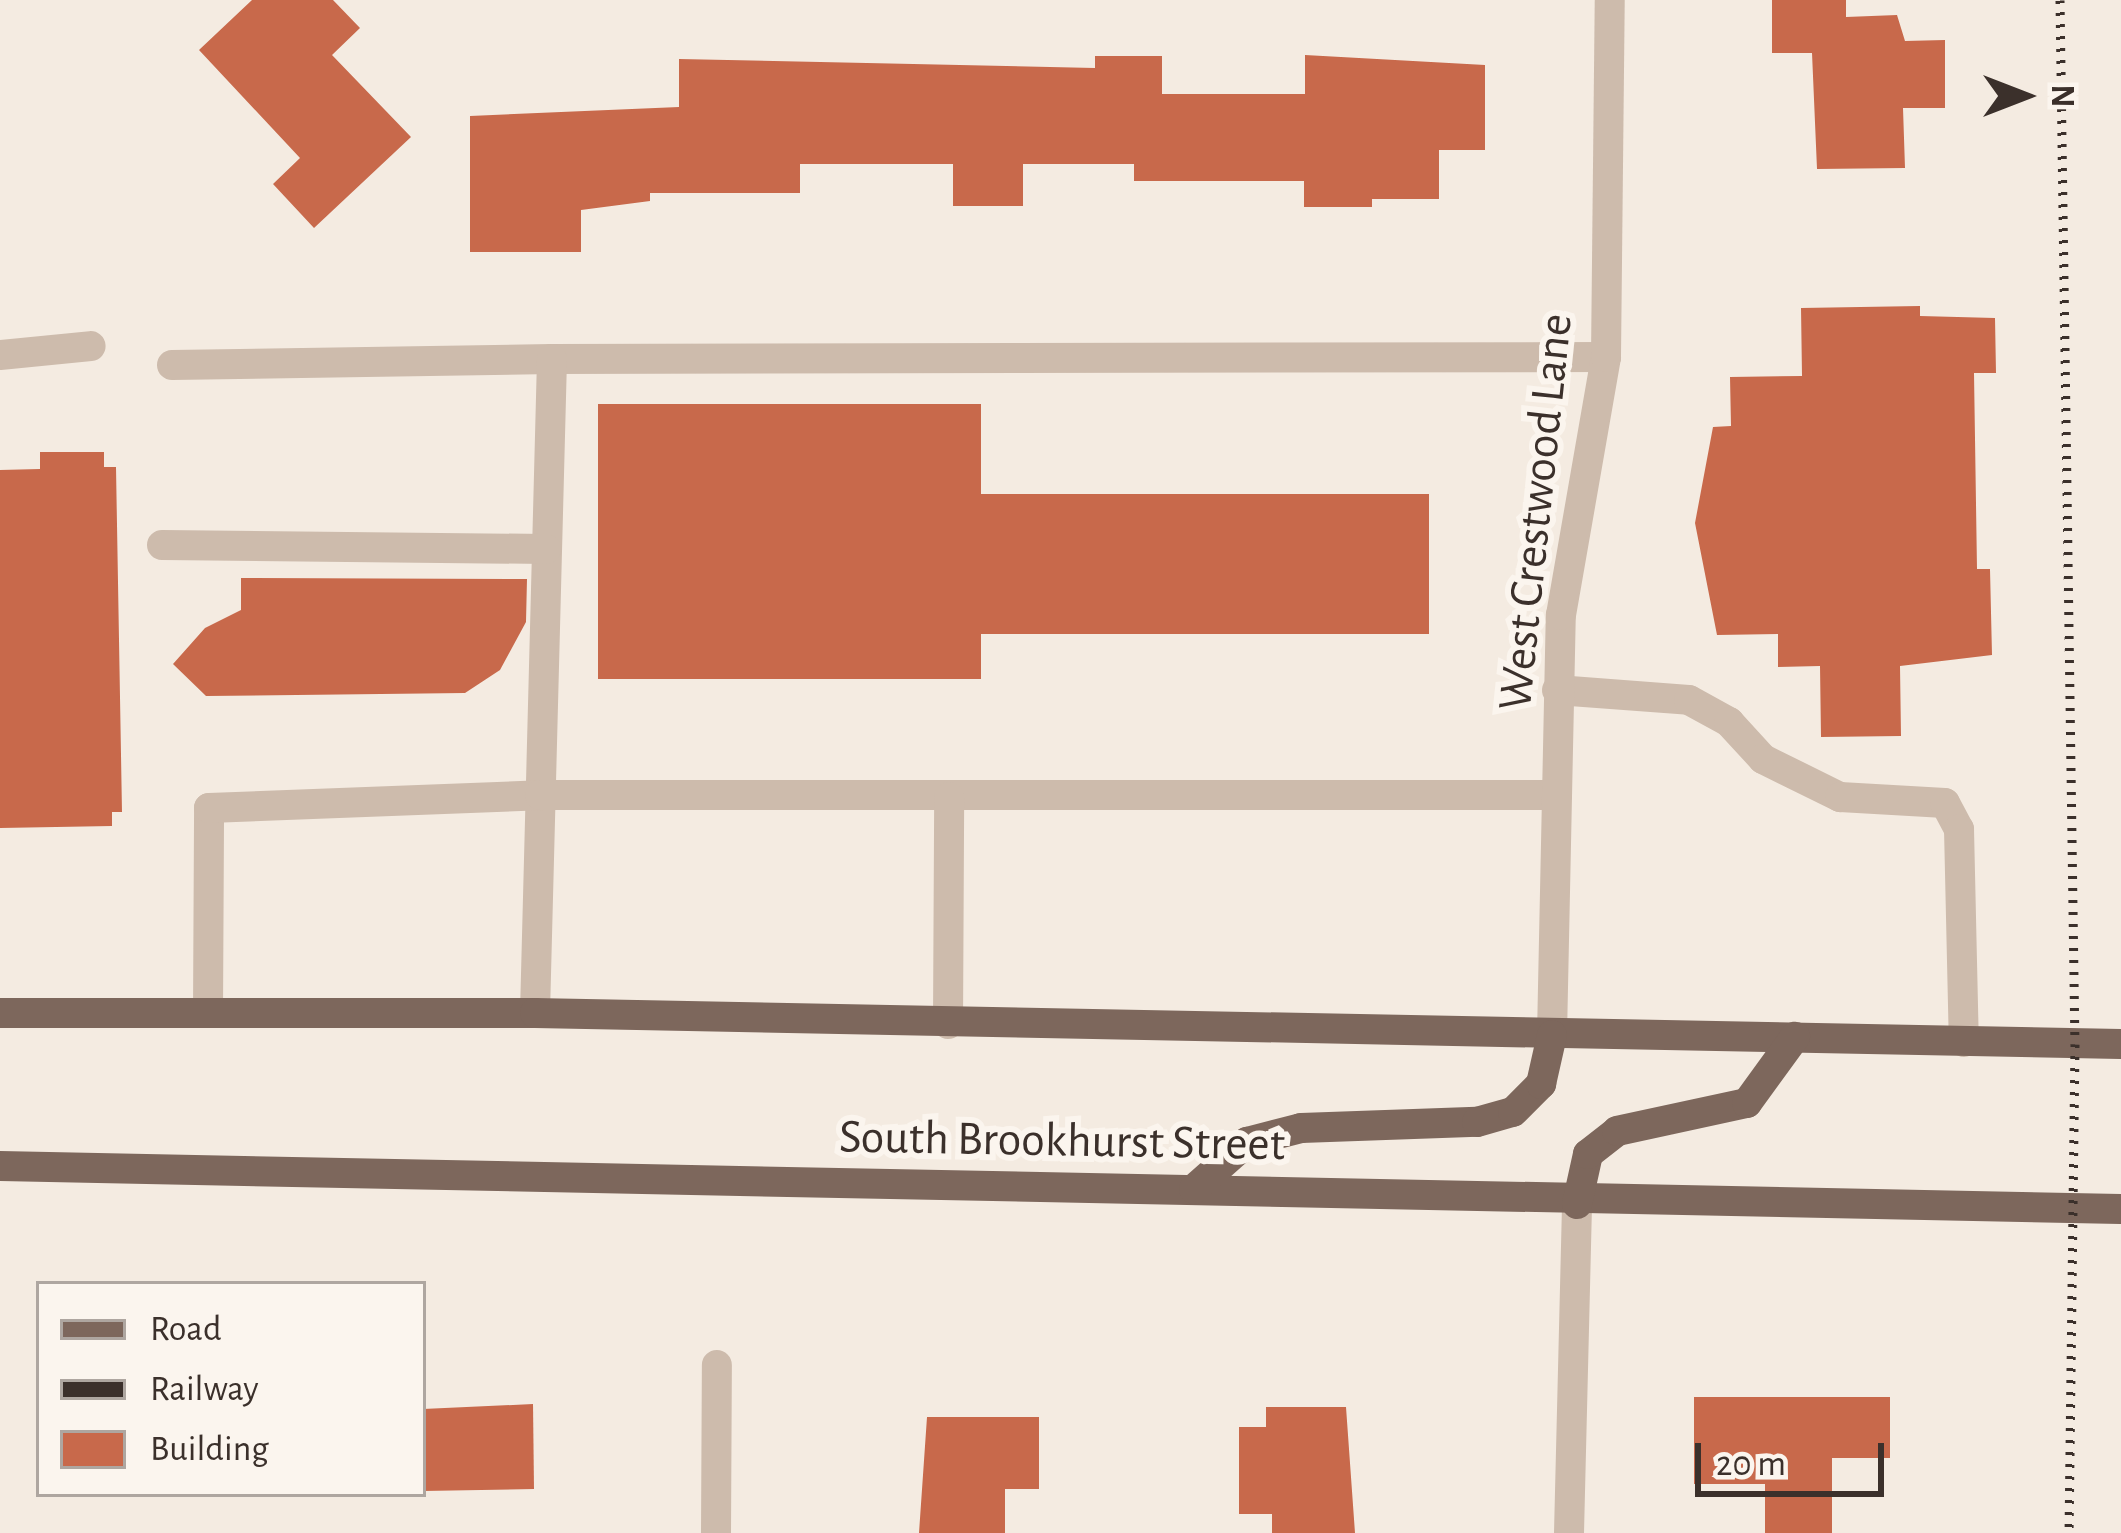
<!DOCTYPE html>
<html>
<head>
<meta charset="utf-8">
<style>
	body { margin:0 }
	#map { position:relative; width:2121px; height:1533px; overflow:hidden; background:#f4ebe1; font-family:"Alegreya Sans",sans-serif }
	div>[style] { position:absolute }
	.building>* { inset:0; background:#c8694b }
	.lane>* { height:30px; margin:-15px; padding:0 15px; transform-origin:15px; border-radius:15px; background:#cdbbac }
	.street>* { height:30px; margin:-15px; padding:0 15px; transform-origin:15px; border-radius:15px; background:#cdbbac }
	.primary>* { height:30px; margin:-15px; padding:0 15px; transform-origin:15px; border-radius:15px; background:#7d675c }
	.rail>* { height:9px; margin-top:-4.5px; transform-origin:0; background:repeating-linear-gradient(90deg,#3b302b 0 3px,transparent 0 12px) }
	span { translate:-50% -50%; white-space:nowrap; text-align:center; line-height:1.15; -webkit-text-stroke:12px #fbf5ee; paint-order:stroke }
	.street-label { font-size:48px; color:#3b302b }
	.legend { position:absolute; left:36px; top:1281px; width:390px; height:216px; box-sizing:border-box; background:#fbf5ee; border:3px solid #aea6a0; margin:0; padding:15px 21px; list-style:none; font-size:36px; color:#3b302b }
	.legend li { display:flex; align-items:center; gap:24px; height:60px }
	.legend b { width:60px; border:3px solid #aea6a0 }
	.north { position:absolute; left:1965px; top:36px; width:120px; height:120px; -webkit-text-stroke:9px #fbf5ee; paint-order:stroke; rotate:90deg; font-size:33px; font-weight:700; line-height:48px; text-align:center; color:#3b302b }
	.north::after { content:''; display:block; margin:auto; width:42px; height:54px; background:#3b302b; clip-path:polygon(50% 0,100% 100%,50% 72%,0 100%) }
	.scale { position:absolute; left:1695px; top:1443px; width:189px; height:54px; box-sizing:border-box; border:6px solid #3b302b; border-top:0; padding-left:15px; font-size:36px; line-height:42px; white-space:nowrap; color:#3b302b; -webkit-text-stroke:9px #fbf5ee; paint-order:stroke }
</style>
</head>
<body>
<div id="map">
	<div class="building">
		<div style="clip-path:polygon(252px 0,333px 0,360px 28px,332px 55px,411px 137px,314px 228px,273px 184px,300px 158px,199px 50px)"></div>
		<div style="clip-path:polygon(1772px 0,1846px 0,1846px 17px,1897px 15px,1905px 41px,1945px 40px,1945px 108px,1903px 108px,1905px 168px,1817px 169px,1812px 53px,1772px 53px)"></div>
		<div style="clip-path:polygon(1305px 55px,1485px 65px,1485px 150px,1439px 150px,1439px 199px,1372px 199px,1372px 207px,1304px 207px,1304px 181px,1134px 181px,1134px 164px,1023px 164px,1023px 206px,953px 206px,953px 164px,800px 164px,800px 193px,650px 193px,650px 201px,581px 210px,581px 252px,470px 252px,470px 116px,679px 107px,679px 59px,1095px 68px,1095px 56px,1162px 56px,1162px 94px,1305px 94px)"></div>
		<div style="clip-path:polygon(1920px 306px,1920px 316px,1995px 318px,1996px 373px,1974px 373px,1977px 569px,1990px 569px,1992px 655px,1900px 666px,1901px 736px,1821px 737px,1820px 666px,1778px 667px,1778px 634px,1717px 635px,1695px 523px,1713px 427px,1731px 426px,1730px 377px,1802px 376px,1801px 308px)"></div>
		<div style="clip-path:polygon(598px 404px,981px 404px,981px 494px,1429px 494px,1429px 634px,981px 634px,981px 679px,598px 679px)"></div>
		<div style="clip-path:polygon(40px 452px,104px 452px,104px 467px,116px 467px,122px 812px,112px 812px,112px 826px,0 828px,0 470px,40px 469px)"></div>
		<div style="clip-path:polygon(241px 578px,527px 579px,526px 622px,500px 670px,465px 693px,206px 696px,173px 664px,205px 628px,241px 610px)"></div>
		<div style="clip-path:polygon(1694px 1397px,1890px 1397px,1890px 1458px,1832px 1458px,1832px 1533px,1765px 1533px,1765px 1484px,1694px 1484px)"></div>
		<div style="clip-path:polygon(533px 1404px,534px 1489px,423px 1491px,423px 1409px)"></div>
		<div style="clip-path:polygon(1266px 1407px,1346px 1407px,1355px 1533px,1272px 1533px,1272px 1514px,1239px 1514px,1239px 1427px,1266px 1427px)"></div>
		<div style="clip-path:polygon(927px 1417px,1039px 1417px,1039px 1489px,1005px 1489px,1005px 1533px,919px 1533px)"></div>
	</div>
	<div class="lane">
		<div style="left:0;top:355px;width:91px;rotate:-5.6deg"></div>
		<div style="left:552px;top:359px;width:1054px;rotate:-0.11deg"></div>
		<div style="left:172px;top:365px;width:380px;rotate:-0.9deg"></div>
		<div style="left:552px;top:359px;width:654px;rotate:91.49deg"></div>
		<div style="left:162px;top:545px;width:384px;rotate:0.6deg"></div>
		<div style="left:1557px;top:690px;width:132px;rotate:4.3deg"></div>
		<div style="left:1689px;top:700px;width:46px;rotate:28.8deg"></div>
		<div style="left:1729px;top:722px;width:50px;rotate:47.4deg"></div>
		<div style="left:1763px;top:759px;width:86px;rotate:26.3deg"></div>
		<div style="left:1840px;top:797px;width:105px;rotate:3.3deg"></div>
		<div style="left:1945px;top:803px;width:30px;rotate:62deg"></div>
		<div style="left:1959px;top:829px;width:213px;rotate:88.7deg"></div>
		<div style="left:208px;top:1013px;width:205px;rotate:-89.7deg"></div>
		<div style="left:209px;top:808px;width:331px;rotate:-2.2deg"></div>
		<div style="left:540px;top:795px;width:1017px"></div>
		<div style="left:948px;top:1024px;width:227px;rotate:-89.7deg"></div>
	</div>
	<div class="street">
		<div style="left:1552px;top:1035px;width:420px;rotate:-88.8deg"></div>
		<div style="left:1561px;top:615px;width:262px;rotate:-80.1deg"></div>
		<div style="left:1606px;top:357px;width:357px;rotate:-89.4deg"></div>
		<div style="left:716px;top:1533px;width:168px;rotate:-89.7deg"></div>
		<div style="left:1569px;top:1533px;width:329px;rotate:-88.6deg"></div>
	</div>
	<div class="primary">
		<div style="left:0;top:1013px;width:535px"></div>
		<div style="left:535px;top:1013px;width:1586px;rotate:1.12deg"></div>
		<div style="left:0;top:1166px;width:2121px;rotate:1.16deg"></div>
		<div style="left:1194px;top:1189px;width:71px;rotate:-41.6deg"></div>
		<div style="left:1247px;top:1142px;width:56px;rotate:-14.5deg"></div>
		<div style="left:1301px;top:1128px;width:176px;rotate:-2deg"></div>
		<div style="left:1477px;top:1122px;width:37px;rotate:-16deg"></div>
		<div style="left:1513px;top:1112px;width:40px;rotate:-45deg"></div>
		<div style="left:1541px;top:1084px;width:50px;rotate:-77.3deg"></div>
		<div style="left:1577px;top:1204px;width:51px;rotate:-77.6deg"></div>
		<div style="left:1588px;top:1154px;width:37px;rotate:-38deg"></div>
		<div style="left:1617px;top:1131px;width:133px;rotate:-12.2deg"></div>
		<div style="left:1747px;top:1103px;width:82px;rotate:-54deg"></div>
	</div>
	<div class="rail">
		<div style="left:2060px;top:0;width:1044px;rotate:89.18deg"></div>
		<div style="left:2075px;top:1044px;width:489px;rotate:90.7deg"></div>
	</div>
	<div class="street-label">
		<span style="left:1537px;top:512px;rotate:-84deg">West Crestwood Lane</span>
		<span style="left:1062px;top:1142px;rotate:1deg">South Brookhurst Street</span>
	</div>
	<ul class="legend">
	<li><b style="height:15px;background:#7d675c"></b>Road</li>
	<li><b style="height:15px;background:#3b302b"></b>Railway</li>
	<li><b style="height:33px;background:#c8694b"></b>Building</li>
	</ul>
	<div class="north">N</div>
	<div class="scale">20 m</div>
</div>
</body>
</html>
